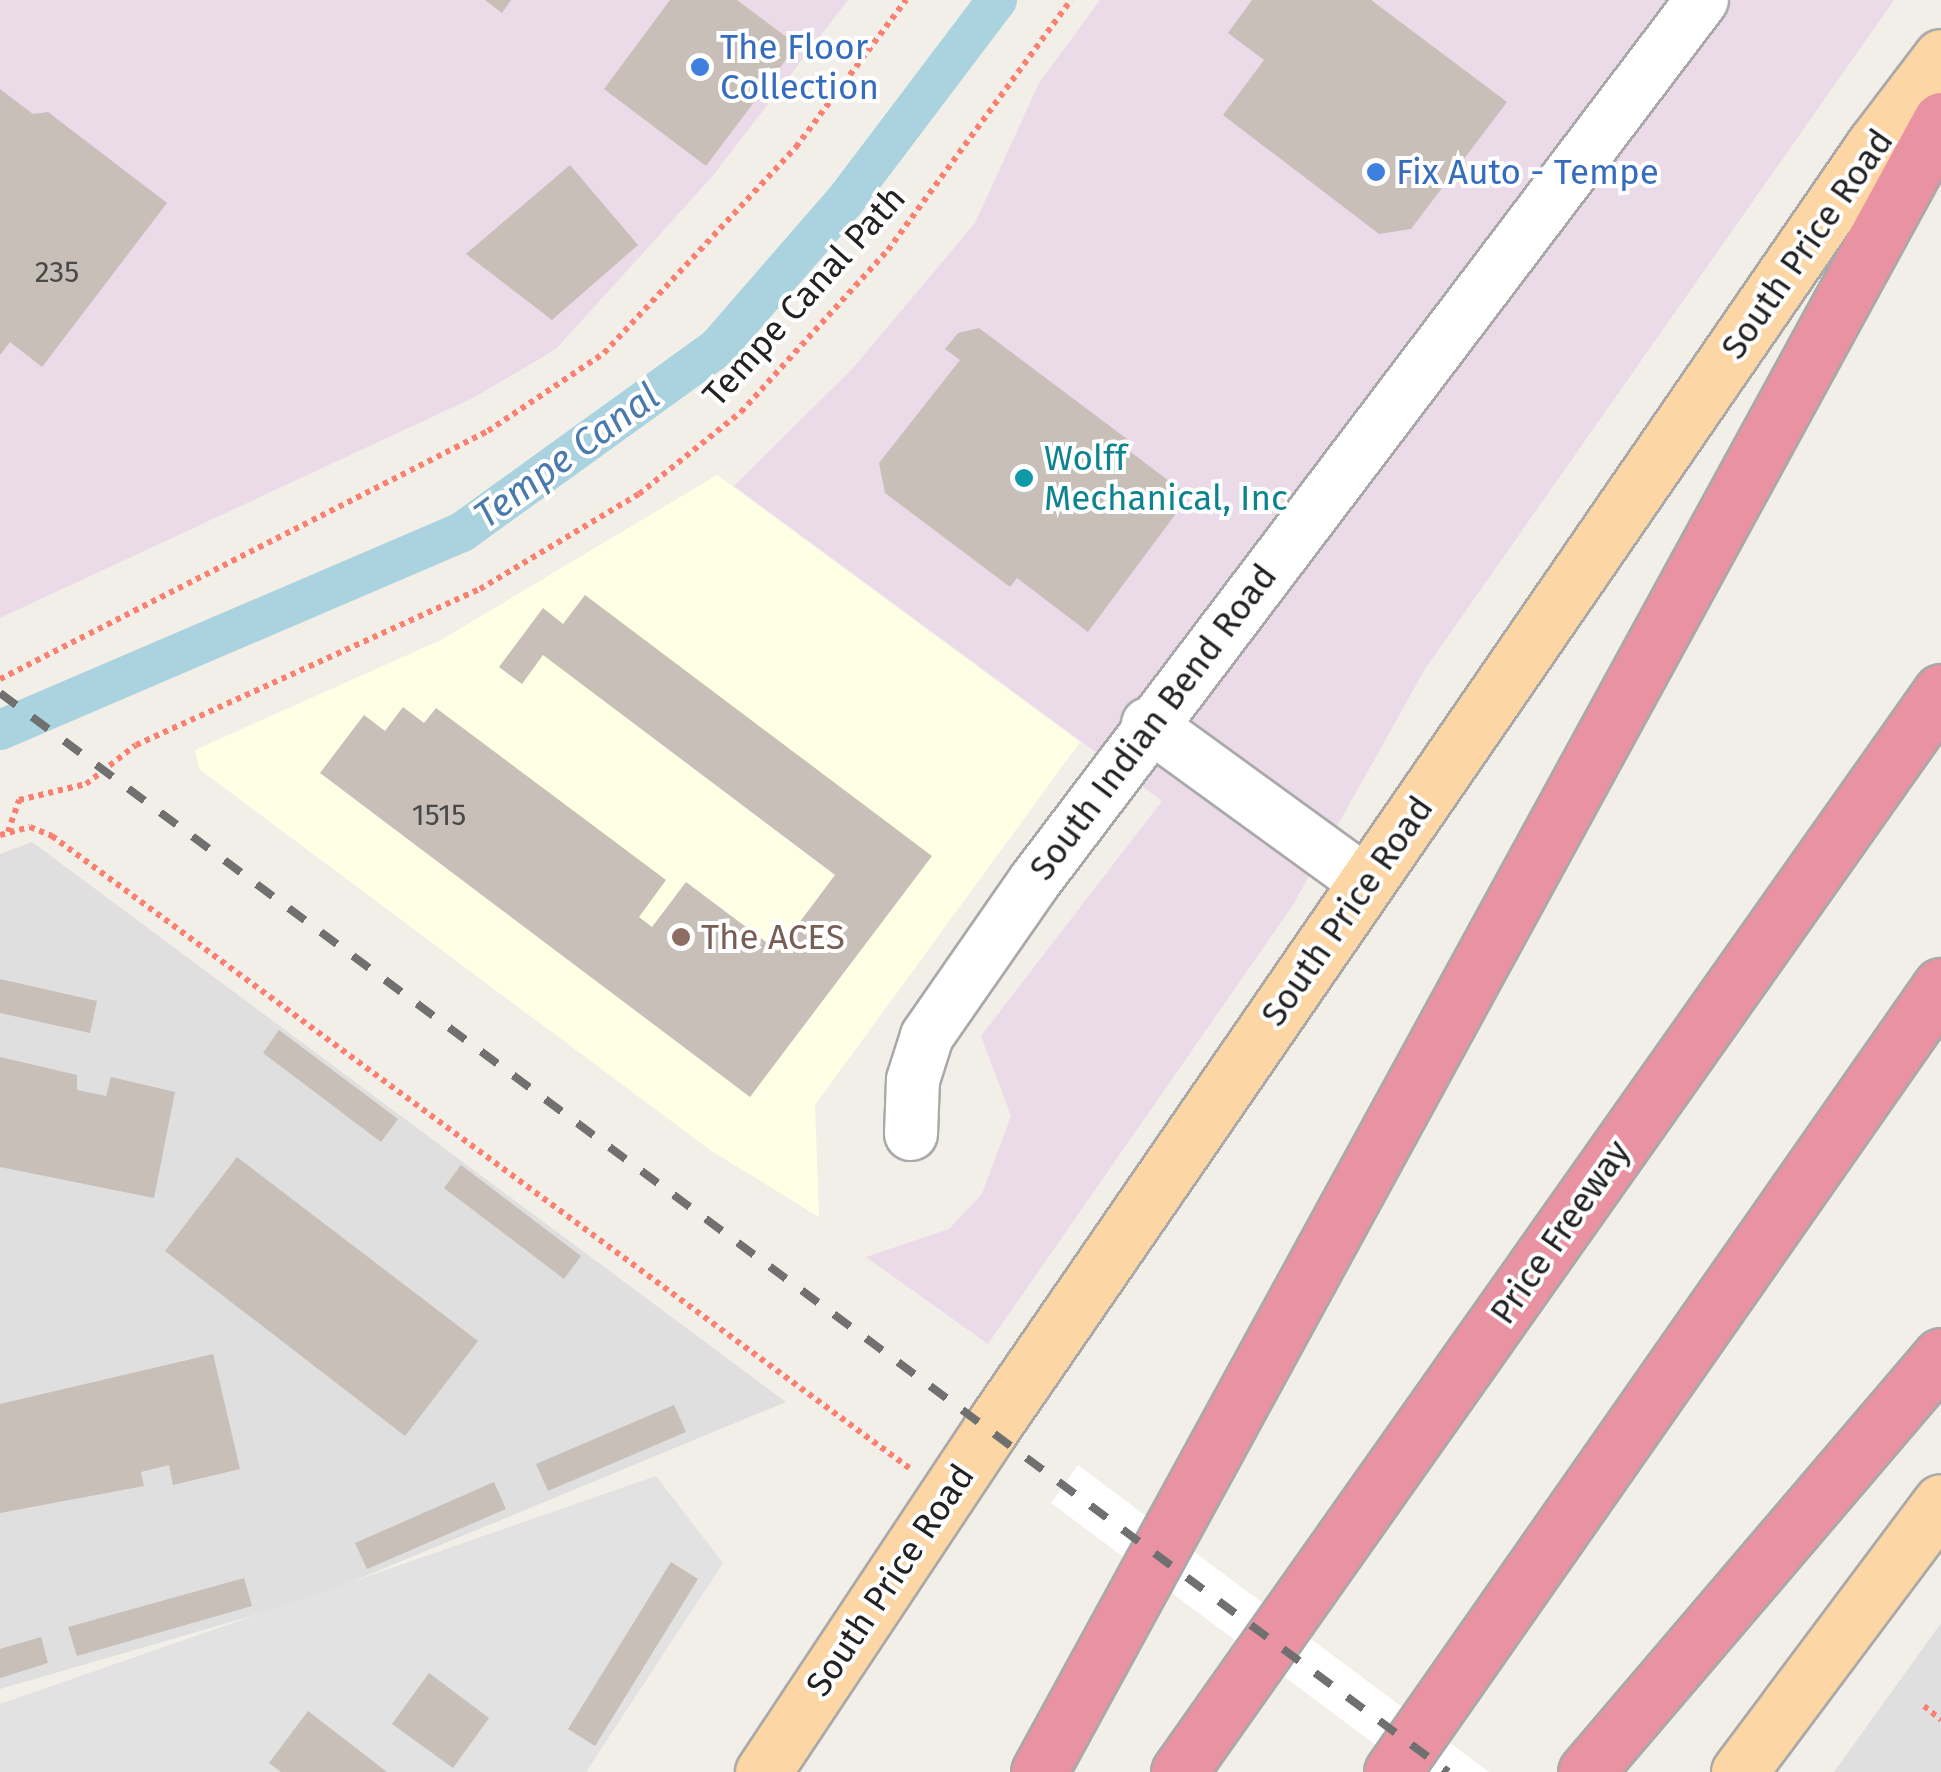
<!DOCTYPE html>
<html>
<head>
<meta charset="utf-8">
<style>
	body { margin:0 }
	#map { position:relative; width:1941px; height:1772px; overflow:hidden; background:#f2efe9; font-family:"Fira Sans",sans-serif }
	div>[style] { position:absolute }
	.residential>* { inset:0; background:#e0dfdf }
	.industrial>* { inset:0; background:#ebdbe8 }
	.education>* { inset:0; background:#ffffe5 }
	.parking>* { inset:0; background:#e2e2e2 }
	.pier>* { inset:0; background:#fff }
	.canal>* { height:40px; margin:-20px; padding:0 20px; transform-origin:20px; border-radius:20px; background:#aad3df }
	.building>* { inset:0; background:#c7bfb8 }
	.path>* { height:6px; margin-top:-3px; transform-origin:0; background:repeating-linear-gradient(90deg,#fa8072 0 5px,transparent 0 10px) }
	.roads { filter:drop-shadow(2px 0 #a9a9a9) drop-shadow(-2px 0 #a9a9a9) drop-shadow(0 2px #a9a9a9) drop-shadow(0 -2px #a9a9a9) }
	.minor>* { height:52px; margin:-26px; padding:0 26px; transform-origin:26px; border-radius:26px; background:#fff }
	.major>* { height:55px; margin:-27.5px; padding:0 27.5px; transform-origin:27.5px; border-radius:27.5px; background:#fcd6a4 }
	.highway>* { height:55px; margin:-27.5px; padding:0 27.5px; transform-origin:27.5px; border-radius:27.5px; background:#e892a2 }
	.rail>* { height:8px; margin-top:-4px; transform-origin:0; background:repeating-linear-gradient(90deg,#707070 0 20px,transparent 0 40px) }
	.dots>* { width:28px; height:28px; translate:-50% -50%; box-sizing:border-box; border:5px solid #fff; border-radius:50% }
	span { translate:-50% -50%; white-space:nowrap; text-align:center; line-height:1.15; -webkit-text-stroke:8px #fff; paint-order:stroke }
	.number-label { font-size:30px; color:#4b4948 }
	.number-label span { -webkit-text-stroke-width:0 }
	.shop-label { font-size:35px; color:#366cbe }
	.left { translate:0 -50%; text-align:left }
	.street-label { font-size:35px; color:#222 }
	.culture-label { font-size:35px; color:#0d838f }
	.education-label { font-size:35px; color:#785e54 }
	.water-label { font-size:38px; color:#4a7aab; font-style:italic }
</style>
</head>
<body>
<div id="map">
	<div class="residential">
		<div style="clip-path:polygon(32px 842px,786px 1402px,310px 1599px,0 1689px,0 854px)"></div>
		<div style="clip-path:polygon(1941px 1623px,1941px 1772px,1834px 1772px)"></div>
	</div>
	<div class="industrial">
		<div style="clip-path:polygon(0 0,848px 0,711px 178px,556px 349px,475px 397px,0 618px)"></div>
		<div style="clip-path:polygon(1100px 0,1894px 0,1425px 669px,1293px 905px,988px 1344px,866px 1257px,949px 1229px,982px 1194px,1011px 1116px,981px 1036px,1162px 801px,734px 486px,853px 368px,975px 223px,1039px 83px)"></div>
	</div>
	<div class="education">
		<div style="clip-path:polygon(717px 475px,1080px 742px,815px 1105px,819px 1217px,710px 1150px,199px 769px,195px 750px,441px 640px)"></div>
	</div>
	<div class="parking">
		<div style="clip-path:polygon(656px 1476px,723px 1563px,586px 1772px,0 1772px,0 1704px)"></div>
	</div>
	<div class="pier">
		<div style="clip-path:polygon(1078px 1465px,1489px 1772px,1412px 1772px,1051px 1503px)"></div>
	</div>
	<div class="canal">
		<div style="left:0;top:730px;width:503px;rotate:-23.2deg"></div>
		<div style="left:462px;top:532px;width:314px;rotate:-35.8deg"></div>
		<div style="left:717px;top:348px;width:195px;rotate:-49deg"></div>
		<div style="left:845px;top:201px;width:252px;rotate:-52.9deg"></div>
	</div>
	<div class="building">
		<div style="clip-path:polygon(485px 0,511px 0,502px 13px)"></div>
		<div style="clip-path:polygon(670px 0,737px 0,797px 45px,706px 166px,604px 89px)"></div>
		<div style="clip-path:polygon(1252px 0,1371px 0,1507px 102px,1411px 229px,1379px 234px,1223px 115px,1264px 60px,1228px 33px)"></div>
		<div style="clip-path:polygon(0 89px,33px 114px,48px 112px,167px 203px,42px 367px,10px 342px,0 355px)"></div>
		<div style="clip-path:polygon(570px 165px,638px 245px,552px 320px,466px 254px)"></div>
		<div style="clip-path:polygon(979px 328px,1131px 442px,1128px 450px,1189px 496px,1088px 632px,1017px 578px,1010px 587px,885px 493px,879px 463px,960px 360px,945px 349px,958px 333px)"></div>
		<div style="clip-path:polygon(585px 595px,932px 856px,750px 1097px,320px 773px,364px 715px,385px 731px,403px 707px,424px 723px,436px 708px,666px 880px,639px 917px,652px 927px,686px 882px,778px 951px,835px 875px,543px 655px,522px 684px,499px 667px,543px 608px,563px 624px)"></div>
		<div style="clip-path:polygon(0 979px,97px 1001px,90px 1033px,0 1013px)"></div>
		<div style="clip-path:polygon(279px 1030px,398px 1119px,381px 1142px,263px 1053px)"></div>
		<div style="clip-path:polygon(0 1057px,77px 1075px,77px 1090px,106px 1096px,111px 1077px,175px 1092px,154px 1198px,0 1167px)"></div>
		<div style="clip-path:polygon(237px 1157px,478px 1341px,405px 1436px,165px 1251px)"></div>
		<div style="clip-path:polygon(461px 1165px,581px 1256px,564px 1279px,444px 1188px)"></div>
		<div style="clip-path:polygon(213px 1354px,240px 1469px,173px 1485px,169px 1465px,141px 1472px,144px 1486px,0 1513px,0 1404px)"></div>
		<div style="clip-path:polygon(674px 1405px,686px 1432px,548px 1491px,536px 1464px)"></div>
		<div style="clip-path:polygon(494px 1482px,506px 1509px,367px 1569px,355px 1543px)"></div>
		<div style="clip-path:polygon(671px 1562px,698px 1579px,595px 1746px,568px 1729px)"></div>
		<div style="clip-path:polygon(244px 1578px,252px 1606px,77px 1656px,68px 1627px)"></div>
		<div style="clip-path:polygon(41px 1637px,48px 1663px,0 1678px,0 1649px)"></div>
		<div style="clip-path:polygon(429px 1673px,489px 1718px,453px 1768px,392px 1724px)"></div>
		<div style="clip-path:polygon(308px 1711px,387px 1772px,281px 1772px,269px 1763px)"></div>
	</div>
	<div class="path">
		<div style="left:0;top:679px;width:547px;rotate:-26.94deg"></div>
		<div style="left:488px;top:431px;width:140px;rotate:-33.9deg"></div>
		<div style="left:604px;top:353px;width:282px;rotate:-47deg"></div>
		<div style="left:796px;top:147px;width:184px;rotate:-53.2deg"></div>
		<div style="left:8px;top:832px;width:34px;rotate:-71deg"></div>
		<div style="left:19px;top:800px;width:69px;rotate:-13.4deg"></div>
		<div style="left:86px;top:784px;width:63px;rotate:-38deg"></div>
		<div style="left:136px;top:745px;width:378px;rotate:-24.4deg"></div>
		<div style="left:480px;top:589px;width:185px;rotate:-30.9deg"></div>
		<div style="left:639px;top:494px;width:131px;rotate:-38.8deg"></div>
		<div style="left:741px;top:412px;width:219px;rotate:-47.8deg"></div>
		<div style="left:888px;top:250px;width:310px;rotate:-53.8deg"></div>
		<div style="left:0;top:835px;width:31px;rotate:-15deg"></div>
		<div style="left:30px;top:827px;width:24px;rotate:22deg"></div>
		<div style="left:52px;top:836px;width:1068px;rotate:36.4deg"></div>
		<div style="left:1924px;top:1706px;width:22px;rotate:39deg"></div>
	</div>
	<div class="roads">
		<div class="minor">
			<div style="left:1148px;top:724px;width:271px;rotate:36deg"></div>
			<div style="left:911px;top:1134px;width:54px;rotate:-87.9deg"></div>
			<div style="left:913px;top:1080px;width:46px;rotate:-72.3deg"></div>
			<div style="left:927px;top:1036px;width:188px;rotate:-55.2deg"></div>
			<div style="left:1034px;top:882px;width:1106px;rotate:-52.86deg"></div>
		</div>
		<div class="major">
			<div style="left:763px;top:1772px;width:410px;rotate:-56.4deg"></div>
			<div style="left:990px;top:1430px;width:1561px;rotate:-55.47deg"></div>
			<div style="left:1875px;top:144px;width:109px;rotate:-52.8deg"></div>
			<div style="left:1739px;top:1772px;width:337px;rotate:-53.2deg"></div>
		</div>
		<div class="highway">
			<div style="left:1039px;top:1772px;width:1882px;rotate:-61.37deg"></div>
			<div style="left:1179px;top:1772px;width:1322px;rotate:-54.79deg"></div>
			<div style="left:1392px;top:1772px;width:959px;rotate:-55.07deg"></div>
			<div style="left:1586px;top:1772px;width:547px;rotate:-49.52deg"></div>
		</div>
	</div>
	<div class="rail">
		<div style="left:0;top:693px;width:1806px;rotate:36.69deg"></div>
	</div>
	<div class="dots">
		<div style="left:700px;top:67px;background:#3f7fe0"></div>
		<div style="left:1376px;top:172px;background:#3f7fe0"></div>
		<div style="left:1024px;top:478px;background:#0f9aa8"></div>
		<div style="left:681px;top:937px;background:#8d6e63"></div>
	</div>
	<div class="number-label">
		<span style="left:57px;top:272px">235</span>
		<span style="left:439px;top:815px">1515</span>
	</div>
	<div class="shop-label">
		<span class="left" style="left:720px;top:67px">The Floor<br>Collection</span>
		<span class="left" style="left:1396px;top:172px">Fix Auto - Tempe</span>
	</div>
	<div class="street-label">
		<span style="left:1807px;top:244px;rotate:-55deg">South Price Road</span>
		<span style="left:804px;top:296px;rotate:-48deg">Tempe Canal Path</span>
		<span style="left:1153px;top:722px;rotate:-53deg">South Indian Bend Road</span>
		<span style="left:1347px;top:911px;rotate:-55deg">South Price Road</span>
		<span style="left:1560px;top:1232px;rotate:-55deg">Price Freeway</span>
		<span style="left:890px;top:1580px;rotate:-56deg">South Price Road</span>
	</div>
	<div class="culture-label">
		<span class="left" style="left:1044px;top:478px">Wolff<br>Mechanical, Inc</span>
	</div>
	<div class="education-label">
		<span class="left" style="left:701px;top:937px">The ACES</span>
	</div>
	<div class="water-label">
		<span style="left:567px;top:456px;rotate:-36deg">Tempe Canal</span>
	</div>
</div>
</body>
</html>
